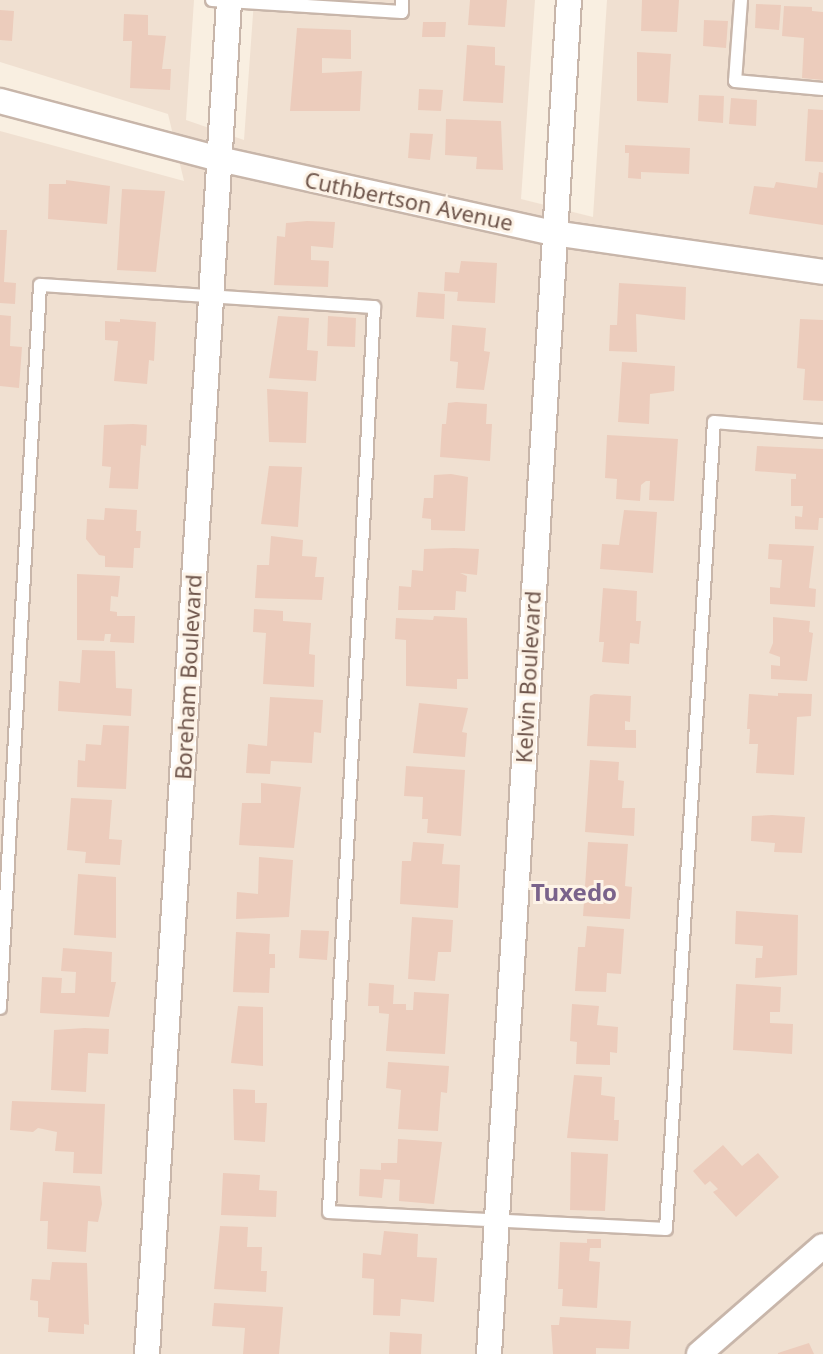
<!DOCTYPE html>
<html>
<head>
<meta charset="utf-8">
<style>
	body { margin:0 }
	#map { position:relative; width:823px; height:1354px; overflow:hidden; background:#f9efe1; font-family:"Noto Sans",sans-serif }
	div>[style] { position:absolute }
	.residential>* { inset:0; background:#f0e0d1 }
	.building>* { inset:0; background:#ecccbc }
	.roads { filter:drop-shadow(2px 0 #c8b6aa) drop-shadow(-2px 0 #c8b6aa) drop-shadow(0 2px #c8b6aa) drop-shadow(0 -2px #c8b6aa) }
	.lane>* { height:12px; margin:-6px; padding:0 6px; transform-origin:6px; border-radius:6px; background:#fff }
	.street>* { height:24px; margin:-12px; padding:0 12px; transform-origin:12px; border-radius:12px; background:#fff }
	span { translate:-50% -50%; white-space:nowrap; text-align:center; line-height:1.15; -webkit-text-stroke:6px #fdf3e7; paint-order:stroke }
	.street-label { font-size:22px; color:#6e554b }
	.neighbourhood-label { font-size:24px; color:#7a638b; font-weight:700 }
</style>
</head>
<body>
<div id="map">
	<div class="residential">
		<div style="clip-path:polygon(0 0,194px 0,186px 120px,244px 140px,254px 0,535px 0,521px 199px,593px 217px,607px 0,823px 0,823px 1354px,0 1354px,0 131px,184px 181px,168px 114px,0 62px)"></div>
	</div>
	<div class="building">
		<div style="clip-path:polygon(470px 0,507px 0,505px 27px,468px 25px)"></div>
		<div style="clip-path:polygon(642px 0,679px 0,677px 32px,641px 31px)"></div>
		<div style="clip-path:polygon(756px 4px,781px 5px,779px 30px,755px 28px)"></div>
		<div style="clip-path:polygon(784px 6px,812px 7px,812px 11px,823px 12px,823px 80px,802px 78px,804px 38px,782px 36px)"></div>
		<div style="clip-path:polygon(0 10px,14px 11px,12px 41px,0 40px)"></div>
		<div style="clip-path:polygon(124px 14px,148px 15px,148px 35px,166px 36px,162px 69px,171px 69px,170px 90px,130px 88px,132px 41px,123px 41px)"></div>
		<div style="clip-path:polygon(704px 20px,728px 21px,726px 48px,703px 46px)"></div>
		<div style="clip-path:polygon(423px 22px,446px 22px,445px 37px,422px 37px)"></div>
		<div style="clip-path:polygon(297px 28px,351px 30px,351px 59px,322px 58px,322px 73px,362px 71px,360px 111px,290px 111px)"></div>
		<div style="clip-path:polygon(467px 45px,495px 47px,495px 65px,505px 66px,503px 103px,463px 101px)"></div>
		<div style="clip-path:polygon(637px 52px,671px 54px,668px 103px,637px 101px)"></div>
		<div style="clip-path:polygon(419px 89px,443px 90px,441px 111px,418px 110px)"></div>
		<div style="clip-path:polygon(699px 95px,724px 96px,723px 123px,698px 121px)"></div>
		<div style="clip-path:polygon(731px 98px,757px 100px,756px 126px,729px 124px)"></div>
		<div style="clip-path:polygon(808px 109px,823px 110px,823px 162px,805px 161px)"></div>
		<div style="clip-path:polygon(446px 119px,501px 121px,503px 170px,476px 169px,477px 157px,445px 155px)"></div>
		<div style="clip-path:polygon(410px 133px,433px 134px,430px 160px,408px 158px)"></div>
		<div style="clip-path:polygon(625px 145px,690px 148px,689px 174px,641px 172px,641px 179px,628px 178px,629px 153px,625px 153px)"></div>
		<div style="clip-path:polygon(819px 172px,823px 173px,823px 225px,749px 214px,754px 186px,774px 188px,776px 182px,817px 188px)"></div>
		<div style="clip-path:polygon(66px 180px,110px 186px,107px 224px,48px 219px,49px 184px,66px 184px)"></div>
		<div style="clip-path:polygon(122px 189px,165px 191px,156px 272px,117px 270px)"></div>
		<div style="clip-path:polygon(307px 221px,335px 222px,333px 248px,311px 246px,311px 260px,329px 261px,328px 287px,274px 285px,277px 236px,285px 237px,286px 223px)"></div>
		<div style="clip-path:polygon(0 230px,7px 230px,4px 282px,16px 283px,15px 304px,0 303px)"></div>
		<div style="clip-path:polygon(461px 261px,497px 263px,495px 303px,457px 301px,458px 292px,444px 291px,445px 272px,459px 273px)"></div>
		<div style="clip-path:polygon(619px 283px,686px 287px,685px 320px,636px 314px,637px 352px,609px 351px,610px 325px,617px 325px)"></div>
		<div style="clip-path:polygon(418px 292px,445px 294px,444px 319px,416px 317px)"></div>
		<div style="clip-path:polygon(0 315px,11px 316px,10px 346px,22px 347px,19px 388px,0 386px)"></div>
		<div style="clip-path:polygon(278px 316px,309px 318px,307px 350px,318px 351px,316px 381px,269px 378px)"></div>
		<div style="clip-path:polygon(328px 316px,356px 318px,355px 347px,327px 346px)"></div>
		<div style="clip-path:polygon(120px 319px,156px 322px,154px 361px,149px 360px,147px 384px,114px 381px,118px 341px,105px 340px,105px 321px,120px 322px)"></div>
		<div style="clip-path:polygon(800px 319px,823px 320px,823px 401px,803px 400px,805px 369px,797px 368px)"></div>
		<div style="clip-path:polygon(452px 325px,486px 328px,484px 351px,490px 352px,484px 390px,456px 388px,458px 362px,450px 361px)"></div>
		<div style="clip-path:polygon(622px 362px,675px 366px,674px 391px,650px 394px,649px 424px,618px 422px)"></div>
		<div style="clip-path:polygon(267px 389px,308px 392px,306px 443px,269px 442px)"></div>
		<div style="clip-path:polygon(456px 402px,487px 404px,486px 424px,492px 424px,490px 461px,440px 457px,442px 424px,446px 424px,448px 403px)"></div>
		<div style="clip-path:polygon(133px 424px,147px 425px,146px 446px,141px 445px,138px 489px,109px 488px,111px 467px,102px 466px,104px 425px)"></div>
		<div style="clip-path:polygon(607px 435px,678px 439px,674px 501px,649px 500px,650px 481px,646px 481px,641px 485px,640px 501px,616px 499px,617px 479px,605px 478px)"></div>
		<div style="clip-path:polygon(757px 446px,823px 449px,823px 518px,819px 518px,818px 530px,795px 529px,795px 516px,802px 517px,803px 506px,791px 506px,791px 479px,796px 479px,796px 474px,755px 471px)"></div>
		<div style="clip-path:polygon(269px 466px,302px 467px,298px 527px,261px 524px)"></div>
		<div style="clip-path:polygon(451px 474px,468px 477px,465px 531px,431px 530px,431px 519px,422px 518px,424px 498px,433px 498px,434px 475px)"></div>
		<div style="clip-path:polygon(105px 508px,137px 510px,136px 531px,141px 531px,140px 548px,134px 548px,133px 568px,105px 567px,105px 556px,99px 555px,86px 539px,87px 519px,104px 520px)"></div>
		<div style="clip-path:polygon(624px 510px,657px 512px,653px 573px,600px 569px,602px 544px,619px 545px)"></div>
		<div style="clip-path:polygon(271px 536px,303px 540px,302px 556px,317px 557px,315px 577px,324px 577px,322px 600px,255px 598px,257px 565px,269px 565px)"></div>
		<div style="clip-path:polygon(769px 544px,814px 546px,809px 588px,816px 589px,815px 607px,770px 604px,770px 587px,780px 588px,782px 560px,768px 559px)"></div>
		<div style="clip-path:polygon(454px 548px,479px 549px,477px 575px,460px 573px,467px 576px,466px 592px,456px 591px,455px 610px,398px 610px,399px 586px,411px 587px,412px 570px,423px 571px,424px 549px)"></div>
		<div style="clip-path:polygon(77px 574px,120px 576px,118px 597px,111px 596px,110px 611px,117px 612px,117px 616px,135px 616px,134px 643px,110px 642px,111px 634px,105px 634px,104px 641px,77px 640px)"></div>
		<div style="clip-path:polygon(603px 588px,637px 591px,636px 621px,641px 621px,639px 644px,630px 643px,629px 664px,602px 662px,604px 642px,599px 642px)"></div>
		<div style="clip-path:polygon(254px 609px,283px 611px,283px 621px,311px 623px,309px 654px,315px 655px,314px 687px,263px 684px,266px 633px,253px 632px)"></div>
		<div style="clip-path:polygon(434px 616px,467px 618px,468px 679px,457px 679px,457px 689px,406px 686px,406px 640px,395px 639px,396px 618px,433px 620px)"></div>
		<div style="clip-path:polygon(773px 617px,810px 621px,809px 632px,813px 633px,807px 681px,771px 679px,771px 665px,780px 666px,780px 657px,769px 653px,773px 643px)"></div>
		<div style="clip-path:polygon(82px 650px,115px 651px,116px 688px,132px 689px,131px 716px,58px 711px,59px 681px,80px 683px)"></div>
		<div style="clip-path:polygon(778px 693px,812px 694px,811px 716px,797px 717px,794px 775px,756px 773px,758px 744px,749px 744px,750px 729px,747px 729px,749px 694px,778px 696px)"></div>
		<div style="clip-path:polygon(594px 694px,631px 696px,630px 722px,625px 721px,625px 730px,636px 730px,636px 748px,587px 746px,590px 696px)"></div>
		<div style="clip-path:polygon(270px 697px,323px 700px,321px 733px,314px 732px,312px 763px,271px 761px,270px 774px,246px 773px,248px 744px,267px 746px)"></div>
		<div style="clip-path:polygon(419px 703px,468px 708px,462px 732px,467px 733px,465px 757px,413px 753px)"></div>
		<div style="clip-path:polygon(103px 725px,129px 726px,126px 789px,77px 787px,78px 760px,85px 761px,86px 744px,101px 745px)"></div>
		<div style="clip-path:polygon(590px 760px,619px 762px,618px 780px,624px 781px,622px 808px,635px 808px,634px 836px,585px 832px)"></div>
		<div style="clip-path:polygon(406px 766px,465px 770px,461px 836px,427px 833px,428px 819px,422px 819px,423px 797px,404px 796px)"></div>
		<div style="clip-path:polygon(261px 783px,301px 787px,294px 848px,239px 845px,242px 803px,261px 803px)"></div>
		<div style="clip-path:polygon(71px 798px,112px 800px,109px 839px,122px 840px,120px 865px,85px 863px,86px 852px,67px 850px)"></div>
		<div style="clip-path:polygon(772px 815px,805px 817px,802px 853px,774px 852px,775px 843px,751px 841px,752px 816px)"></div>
		<div style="clip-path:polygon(413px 842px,444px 844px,442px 864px,460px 865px,458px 908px,400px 904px,402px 861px,411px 861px)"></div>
		<div style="clip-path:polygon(588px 842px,628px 844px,625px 886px,632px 887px,630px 919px,583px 916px)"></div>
		<div style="clip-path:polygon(259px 857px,293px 860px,289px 917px,236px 919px,237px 892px,258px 894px)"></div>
		<div style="clip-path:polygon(78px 874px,116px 877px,116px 938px,74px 935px)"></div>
		<div style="clip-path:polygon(736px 911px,798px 915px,797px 975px,755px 978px,756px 958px,762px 958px,763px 946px,735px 944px)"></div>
		<div style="clip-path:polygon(412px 917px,453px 920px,451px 952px,438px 952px,435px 981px,408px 979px)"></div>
		<div style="clip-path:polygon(587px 926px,624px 929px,621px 974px,607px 973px,606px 992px,575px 991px,578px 947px,585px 947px)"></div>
		<div style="clip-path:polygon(301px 930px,329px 931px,327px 960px,299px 958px)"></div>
		<div style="clip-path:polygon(236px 932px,270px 934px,269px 954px,275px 954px,275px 968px,270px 968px,269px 993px,233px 992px)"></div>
		<div style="clip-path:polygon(63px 948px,112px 952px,111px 982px,116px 982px,109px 1017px,40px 1013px,42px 977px,62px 978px,61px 993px,75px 993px,76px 972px,61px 971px)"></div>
		<div style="clip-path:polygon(369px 983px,394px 985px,393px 1004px,406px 1004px,406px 1010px,413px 1010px,414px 992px,449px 994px,445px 1054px,386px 1051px,389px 1014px,379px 1013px,379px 1006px,368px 1006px)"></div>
		<div style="clip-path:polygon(736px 984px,781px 987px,780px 1012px,770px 1012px,770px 1023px,793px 1024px,792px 1054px,733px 1050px)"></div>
		<div style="clip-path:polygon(572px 1004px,599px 1006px,597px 1025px,618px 1027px,617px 1053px,610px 1052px,610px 1065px,576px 1064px,577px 1042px,570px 1041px)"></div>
		<div style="clip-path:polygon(238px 1006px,263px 1007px,263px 1066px,231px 1063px)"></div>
		<div style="clip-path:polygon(85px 1028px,109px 1029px,108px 1054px,88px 1053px,86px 1092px,51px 1090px,54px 1030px)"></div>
		<div style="clip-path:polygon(388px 1062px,449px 1066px,447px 1093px,441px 1092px,438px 1131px,398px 1129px,401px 1090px,386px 1088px)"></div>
		<div style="clip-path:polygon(574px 1075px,602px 1077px,601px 1095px,615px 1097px,614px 1120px,619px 1120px,618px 1141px,567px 1138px)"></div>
		<div style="clip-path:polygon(233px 1089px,255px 1090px,255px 1103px,267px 1103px,265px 1142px,234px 1140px)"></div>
		<div style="clip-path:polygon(12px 1101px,105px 1104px,102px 1174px,73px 1173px,74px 1152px,55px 1151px,57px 1132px,38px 1128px,33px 1132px,10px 1130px)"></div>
		<div style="clip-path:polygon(398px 1139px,442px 1142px,434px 1204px,399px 1201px,400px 1180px,384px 1179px,382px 1198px,359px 1196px,360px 1169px,381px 1170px,381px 1163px,397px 1163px)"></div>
		<div style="clip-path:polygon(723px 1145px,742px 1166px,758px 1153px,779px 1177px,736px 1217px,713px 1192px,718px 1189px,710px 1181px,705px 1185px,693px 1171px)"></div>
		<div style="clip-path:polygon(571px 1152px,608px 1154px,605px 1211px,570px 1210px)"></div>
		<div style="clip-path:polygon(223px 1173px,260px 1175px,259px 1190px,277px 1191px,276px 1217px,221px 1215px)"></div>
		<div style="clip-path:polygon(43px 1182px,100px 1186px,102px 1204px,98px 1222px,88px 1221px,86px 1252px,47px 1249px,48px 1221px,40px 1221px)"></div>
		<div style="clip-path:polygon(220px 1226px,248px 1227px,247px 1247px,262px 1247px,261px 1271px,267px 1271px,266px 1292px,214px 1289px)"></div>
		<div style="clip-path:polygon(384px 1231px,418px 1234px,417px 1257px,437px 1258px,434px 1302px,401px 1299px,400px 1316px,373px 1315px,374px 1279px,362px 1278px,363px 1253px,381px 1255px)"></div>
		<div style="clip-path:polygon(587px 1239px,601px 1239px,601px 1248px,590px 1248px,589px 1261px,600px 1262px,597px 1308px,562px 1306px,563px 1289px,558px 1289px,560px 1242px,587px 1243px)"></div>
		<div style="clip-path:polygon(52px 1262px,87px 1263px,89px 1325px,84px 1324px,84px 1334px,48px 1332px,49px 1318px,38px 1317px,38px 1301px,30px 1300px,32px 1279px,50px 1280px)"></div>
		<div style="clip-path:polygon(214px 1303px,283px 1307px,279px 1354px,243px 1354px,245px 1328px,212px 1326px)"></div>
		<div style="clip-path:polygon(560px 1317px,631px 1321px,629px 1349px,596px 1348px,596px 1354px,553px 1354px,551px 1325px,559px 1325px)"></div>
		<div style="clip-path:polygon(390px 1332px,422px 1334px,421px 1354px,389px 1354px)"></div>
		<div style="clip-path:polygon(809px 1343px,814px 1354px,778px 1354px,778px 1353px)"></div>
	</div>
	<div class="roads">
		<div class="lane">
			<div style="left:212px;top:0;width:190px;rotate:3.6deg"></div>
			<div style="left:402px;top:12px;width:12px;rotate:-90deg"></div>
			<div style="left:741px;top:0;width:81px;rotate:94.2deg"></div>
			<div style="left:735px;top:81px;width:88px;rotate:5.2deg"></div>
			<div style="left:0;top:1008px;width:724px;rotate:-86.83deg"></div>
			<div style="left:40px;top:285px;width:335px;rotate:3.8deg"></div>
			<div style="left:374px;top:307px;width:906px;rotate:92.85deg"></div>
			<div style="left:329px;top:1212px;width:337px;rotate:2.9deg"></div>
			<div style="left:666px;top:1229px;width:808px;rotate:-86.6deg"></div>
			<div style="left:714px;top:422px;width:109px;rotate:4.7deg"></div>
		</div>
		<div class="street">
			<div style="left:0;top:101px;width:227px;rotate:14.8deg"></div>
			<div style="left:219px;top:159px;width:343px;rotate:12.5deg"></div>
			<div style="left:554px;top:233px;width:272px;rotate:8.2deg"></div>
			<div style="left:147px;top:1354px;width:1356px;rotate:-86.53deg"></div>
			<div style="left:489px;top:1354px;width:1356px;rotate:-86.62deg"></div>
			<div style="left:699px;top:1354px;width:164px;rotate:-41.1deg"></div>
		</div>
	</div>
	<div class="street-label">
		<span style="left:409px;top:201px;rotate:12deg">Cuthbertson Avenue</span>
		<span style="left:188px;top:677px;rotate:-87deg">Boreham Boulevard</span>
		<span style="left:528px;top:677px;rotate:-87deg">Kelvin Boulevard</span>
	</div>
	<div class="neighbourhood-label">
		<span style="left:574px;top:892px">Tuxedo</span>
	</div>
</div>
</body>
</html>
